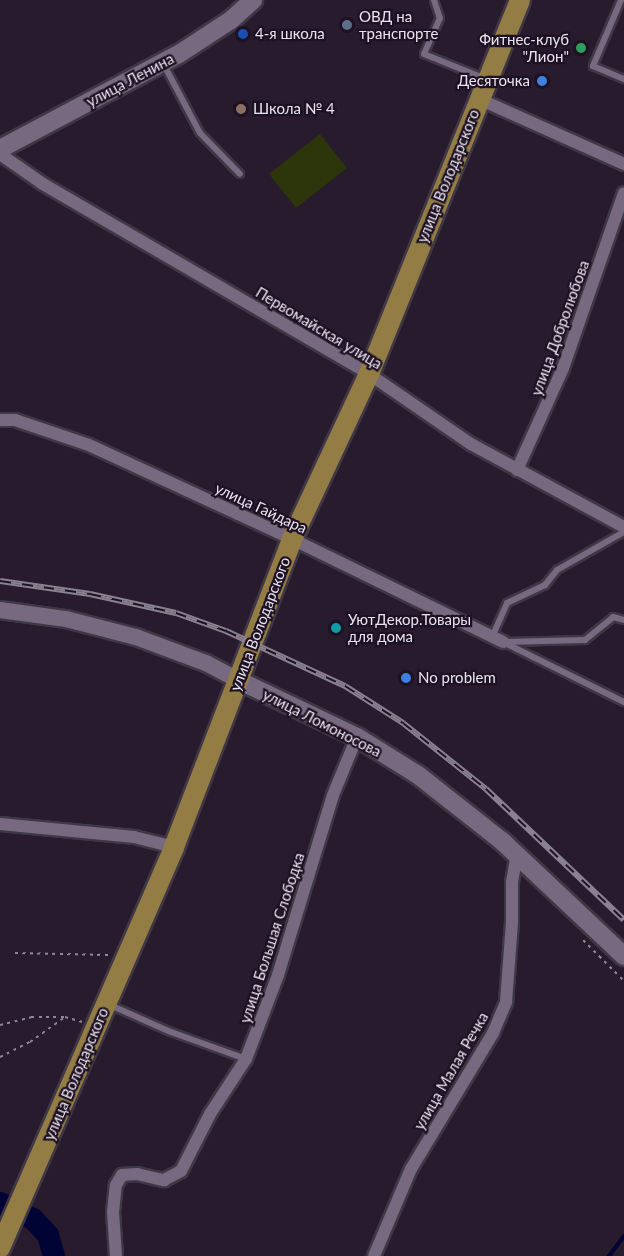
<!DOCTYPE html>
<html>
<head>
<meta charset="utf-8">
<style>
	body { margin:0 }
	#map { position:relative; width:624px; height:1256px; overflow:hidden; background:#271b2d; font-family:Lato,sans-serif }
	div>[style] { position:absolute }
	.green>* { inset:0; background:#2d350b }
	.stream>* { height:4px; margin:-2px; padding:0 2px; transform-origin:2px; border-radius:2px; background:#000434 }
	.river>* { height:22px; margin:-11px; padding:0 11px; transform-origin:11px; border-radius:11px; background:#000434 }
	.path>* { height:2px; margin-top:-1px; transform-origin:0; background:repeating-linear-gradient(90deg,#908796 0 3px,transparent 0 7.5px) }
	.roads { filter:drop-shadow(2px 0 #403745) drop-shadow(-2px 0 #403745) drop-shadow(0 2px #403745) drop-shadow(0 -2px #403745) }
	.service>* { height:6px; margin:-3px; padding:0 3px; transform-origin:3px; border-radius:3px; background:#77697f }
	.minor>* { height:12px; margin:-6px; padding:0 6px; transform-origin:6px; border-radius:6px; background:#77697f }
	.tertiary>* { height:16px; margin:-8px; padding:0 8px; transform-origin:8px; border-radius:8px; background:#77697f }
	.secondary>* { height:18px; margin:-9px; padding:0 9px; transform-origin:9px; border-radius:9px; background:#77697f }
	.primary>* { height:20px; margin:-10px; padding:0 10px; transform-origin:10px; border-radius:10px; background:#947d45 }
	.rail>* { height:6px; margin-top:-3px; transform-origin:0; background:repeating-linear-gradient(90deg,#1d1223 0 11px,#8a8190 0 22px); box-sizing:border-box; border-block:2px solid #8a8190 }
	.dots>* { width:16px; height:16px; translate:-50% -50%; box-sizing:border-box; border:3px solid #1d1223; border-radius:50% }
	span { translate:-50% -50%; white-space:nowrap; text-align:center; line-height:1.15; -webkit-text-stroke:4.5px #1d1223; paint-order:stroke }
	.poi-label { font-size:15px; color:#eae3ef }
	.left { translate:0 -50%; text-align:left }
	.right { translate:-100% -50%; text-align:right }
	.street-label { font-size:15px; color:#eae3ef }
</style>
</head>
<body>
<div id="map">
	<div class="green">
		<div style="clip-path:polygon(320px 134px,347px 168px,296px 208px,269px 174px)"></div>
	</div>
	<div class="stream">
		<div style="left:609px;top:1256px;width:25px;rotate:-53deg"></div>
	</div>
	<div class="river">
		<div style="left:0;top:1203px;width:37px;rotate:26deg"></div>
		<div style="left:33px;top:1219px;width:22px;rotate:47deg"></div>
		<div style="left:48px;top:1235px;width:22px;rotate:74deg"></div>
	</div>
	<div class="path">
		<div style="left:583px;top:940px;width:58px;rotate:45deg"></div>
		<div style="left:15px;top:953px;width:94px;rotate:1.2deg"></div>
		<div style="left:0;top:1025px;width:32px;rotate:-14deg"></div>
		<div style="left:31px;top:1017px;width:34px"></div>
		<div style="left:65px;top:1017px;width:18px;rotate:16deg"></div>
		<div style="left:0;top:1057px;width:34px;rotate:-27deg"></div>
		<div style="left:30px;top:1042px;width:43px;rotate:-35.5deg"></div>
	</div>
	<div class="roads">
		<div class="service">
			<div style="left:434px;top:0;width:19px;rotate:72deg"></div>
			<div style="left:440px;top:18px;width:39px;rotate:114deg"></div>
			<div style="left:424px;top:54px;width:67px;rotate:22deg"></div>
			<div style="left:621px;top:0;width:72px;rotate:113deg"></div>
			<div style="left:593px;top:66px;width:34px;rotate:23deg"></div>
			<div style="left:164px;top:65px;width:77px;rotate:62.1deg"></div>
			<div style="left:200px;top:133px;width:57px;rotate:45.7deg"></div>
			<div style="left:492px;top:637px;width:37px;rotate:-66deg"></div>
			<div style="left:507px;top:603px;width:42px;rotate:-25.3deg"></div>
			<div style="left:545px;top:585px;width:19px;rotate:-51deg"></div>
			<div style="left:557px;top:570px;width:77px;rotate:-29.6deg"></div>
			<div style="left:503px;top:642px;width:135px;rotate:26.4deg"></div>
			<div style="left:504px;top:642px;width:81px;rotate:-1.4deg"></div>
			<div style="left:585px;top:640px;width:36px;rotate:-39deg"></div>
			<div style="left:613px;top:617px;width:11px;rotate:15deg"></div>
			<div style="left:110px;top:1005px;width:67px;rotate:23.9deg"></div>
			<div style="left:171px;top:1032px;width:80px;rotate:19.8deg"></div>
		</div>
		<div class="minor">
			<div style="left:479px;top:99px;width:159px;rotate:24.1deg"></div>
			<div style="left:0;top:154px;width:52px;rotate:34.9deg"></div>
			<div style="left:43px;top:184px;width:377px;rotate:30.2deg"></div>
			<div style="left:369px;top:374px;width:124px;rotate:34.5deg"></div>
			<div style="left:471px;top:444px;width:174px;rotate:28.5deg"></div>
			<div style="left:0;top:420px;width:15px"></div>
			<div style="left:15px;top:420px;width:78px;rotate:18.7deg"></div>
			<div style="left:89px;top:445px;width:224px;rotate:24.8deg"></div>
			<div style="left:292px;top:539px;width:235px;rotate:26deg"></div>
			<div style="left:517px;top:470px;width:112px;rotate:-65.7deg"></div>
			<div style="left:563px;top:368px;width:185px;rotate:-70.8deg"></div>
			<div style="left:0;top:824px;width:135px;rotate:5.5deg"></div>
			<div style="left:134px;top:837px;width:41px;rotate:14deg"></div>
			<div style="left:116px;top:1256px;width:44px;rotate:-93.9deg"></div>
			<div style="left:113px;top:1212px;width:27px;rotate:-84deg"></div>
			<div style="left:116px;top:1185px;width:12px;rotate:-59deg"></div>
			<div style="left:122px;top:1175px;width:15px;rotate:-4deg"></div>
			<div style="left:137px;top:1174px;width:28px;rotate:13deg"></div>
			<div style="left:164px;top:1180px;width:19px;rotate:-28deg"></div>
			<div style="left:181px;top:1171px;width:64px;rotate:-63deg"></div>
			<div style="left:210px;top:1114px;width:66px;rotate:-56.8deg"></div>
			<div style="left:246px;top:1059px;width:90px;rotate:-69.1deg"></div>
			<div style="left:278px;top:975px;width:188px;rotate:-73deg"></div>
			<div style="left:333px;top:795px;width:63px;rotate:-67.5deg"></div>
			<div style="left:374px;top:1256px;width:95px;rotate:-67deg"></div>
			<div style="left:411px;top:1169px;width:159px;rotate:-58.9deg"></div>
			<div style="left:493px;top:1033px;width:34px;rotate:-67deg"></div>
			<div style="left:506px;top:1002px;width:80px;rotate:-85.7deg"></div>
			<div style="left:512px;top:922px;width:40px;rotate:-90deg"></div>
			<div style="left:512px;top:882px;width:27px;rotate:-80deg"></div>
		</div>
		<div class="tertiary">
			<div style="left:0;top:610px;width:67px;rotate:7.8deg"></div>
			<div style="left:66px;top:619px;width:72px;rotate:14.4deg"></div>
			<div style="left:136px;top:637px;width:75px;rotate:20.4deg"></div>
			<div style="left:206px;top:663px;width:36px;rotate:28deg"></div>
		</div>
		<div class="secondary">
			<div style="left:0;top:149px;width:203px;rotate:-28deg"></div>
			<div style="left:179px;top:54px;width:62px;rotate:-33.2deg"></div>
			<div style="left:231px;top:20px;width:30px;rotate:-42deg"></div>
			<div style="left:238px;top:680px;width:132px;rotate:25.6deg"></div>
			<div style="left:357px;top:737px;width:72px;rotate:31.9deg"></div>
			<div style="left:418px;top:775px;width:107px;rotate:38.2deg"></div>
			<div style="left:502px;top:841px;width:168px;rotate:43.3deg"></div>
		</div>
		<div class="primary">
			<div style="left:0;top:1248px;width:437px;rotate:-66.5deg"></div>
			<div style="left:174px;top:847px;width:330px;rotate:-69deg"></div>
			<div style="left:292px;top:539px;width:182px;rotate:-65deg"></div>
			<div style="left:369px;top:374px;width:403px;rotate:-68deg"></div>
		</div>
	</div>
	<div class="rail">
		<div style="left:0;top:581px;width:91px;rotate:8.2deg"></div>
		<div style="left:90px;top:594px;width:88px;rotate:12.5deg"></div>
		<div style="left:176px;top:613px;width:53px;rotate:19.8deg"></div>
		<div style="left:226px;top:631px;width:131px;rotate:24.8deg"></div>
		<div style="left:345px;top:686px;width:69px;rotate:32.5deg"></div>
		<div style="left:403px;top:723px;width:106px;rotate:38.5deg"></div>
		<div style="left:486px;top:789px;width:190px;rotate:43.5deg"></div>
	</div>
	<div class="dots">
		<div style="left:347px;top:25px;background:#5c6f8a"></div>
		<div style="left:243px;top:34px;background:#1a4fb4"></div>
		<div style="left:581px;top:48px;background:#2e9e5b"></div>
		<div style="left:542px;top:81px;background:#3f7fe0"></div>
		<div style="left:241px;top:109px;background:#8d6e63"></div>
		<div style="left:336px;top:628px;background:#0f9aa8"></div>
		<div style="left:406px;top:678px;background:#3f7fe0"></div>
	</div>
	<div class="poi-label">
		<span class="left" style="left:359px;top:25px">ОВД на<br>транспорте</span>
		<span class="left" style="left:255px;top:34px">4-я школа</span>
		<span class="right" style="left:569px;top:48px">Фитнес-клуб<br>"Лион"</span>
		<span class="right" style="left:530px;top:81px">Десяточка</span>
		<span class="left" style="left:253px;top:109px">Школа № 4</span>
		<span class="left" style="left:348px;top:628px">УютДекор.Товары<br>для дома</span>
		<span class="left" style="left:418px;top:678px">No problem</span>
	</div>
	<div class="street-label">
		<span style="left:130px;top:80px;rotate:-28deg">улица Ленина</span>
		<span style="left:448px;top:176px;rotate:-68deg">улица Володарского</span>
		<span style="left:319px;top:328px;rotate:31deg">Первомайская улица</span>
		<span style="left:560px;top:328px;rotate:-70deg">улица Добролюбова</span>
		<span style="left:261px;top:508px;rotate:25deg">улица Гайдара</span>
		<span style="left:260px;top:624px;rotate:-69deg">улица Володарского</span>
		<span style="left:322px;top:723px;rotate:27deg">улица Ломоносова</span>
		<span style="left:272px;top:938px;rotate:-72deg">улица Большая Слободка</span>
		<span style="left:451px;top:1071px;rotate:-60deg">улица Малая Речка</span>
		<span style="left:76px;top:1074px;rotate:-67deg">улица Володарского</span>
	</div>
</div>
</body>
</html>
